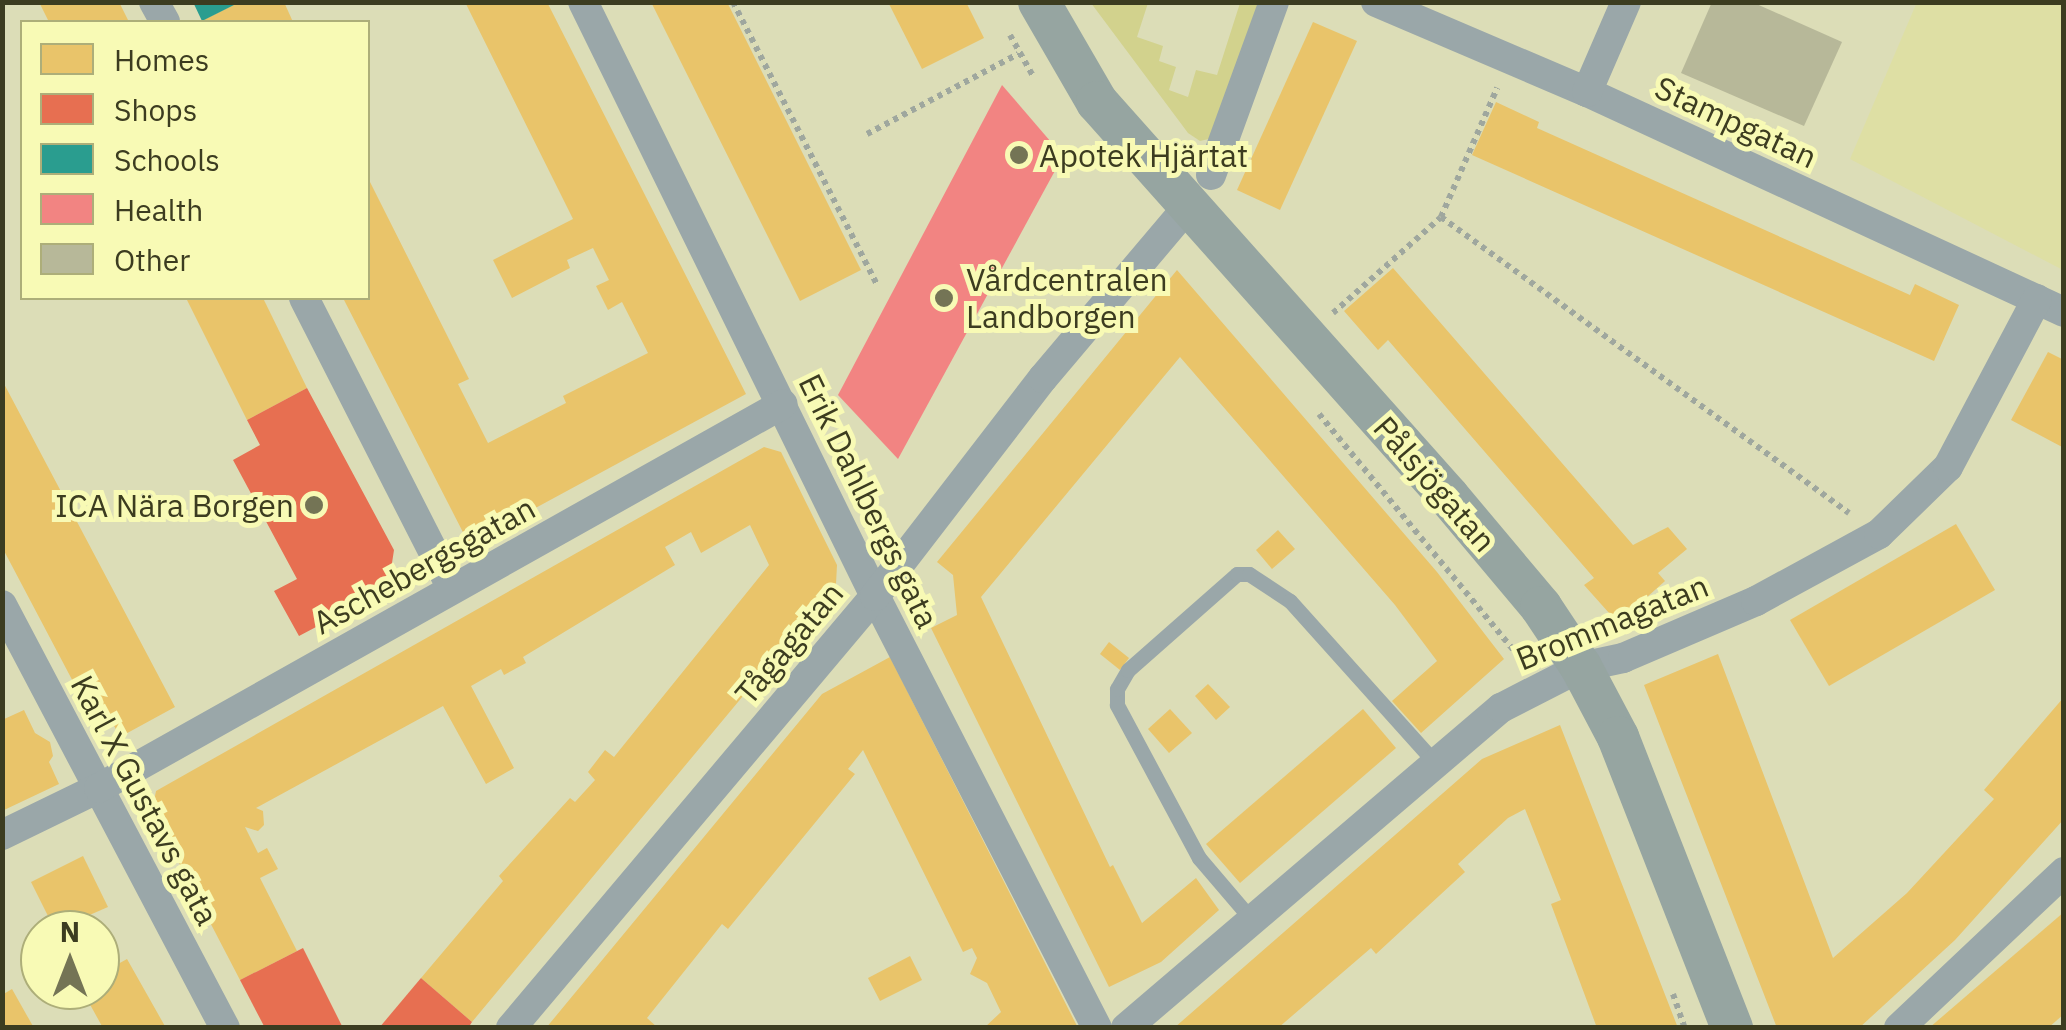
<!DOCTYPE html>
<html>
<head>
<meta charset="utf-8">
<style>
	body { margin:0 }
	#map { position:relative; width:2066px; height:1030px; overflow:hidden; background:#dcddb7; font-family:"IBM Plex Sans",sans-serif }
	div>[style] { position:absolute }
	.built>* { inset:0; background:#dedfa4 }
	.green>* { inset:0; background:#d2d28d }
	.homes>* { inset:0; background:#e9c46a }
	.shops>* { inset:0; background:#e76f51 }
	.schools>* { inset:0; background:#2a9d8f }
	.health>* { inset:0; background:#f28482 }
	.building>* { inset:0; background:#b7b899 }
	.path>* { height:6px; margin-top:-3px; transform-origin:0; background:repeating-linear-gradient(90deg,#9fa79e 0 5px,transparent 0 10px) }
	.lane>* { height:15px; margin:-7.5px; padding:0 7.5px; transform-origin:7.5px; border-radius:7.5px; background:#9aa7a9 }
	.street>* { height:30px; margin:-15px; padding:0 15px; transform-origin:15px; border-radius:15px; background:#9aa7a9 }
	.secondary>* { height:42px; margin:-21px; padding:0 21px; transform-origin:21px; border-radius:21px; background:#96a5a1 }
	.dots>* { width:28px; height:28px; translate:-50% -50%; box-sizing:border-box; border:5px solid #f8fab5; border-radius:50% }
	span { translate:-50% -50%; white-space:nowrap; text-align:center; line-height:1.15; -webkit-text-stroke:10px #f8fab5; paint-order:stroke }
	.street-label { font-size:32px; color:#3c3c20 }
	.poi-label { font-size:32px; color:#3c3c20 }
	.left { translate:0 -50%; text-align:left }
	.right { translate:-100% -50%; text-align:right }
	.frame { position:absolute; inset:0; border:5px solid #3c3c20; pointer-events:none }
	.legend { position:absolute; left:20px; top:20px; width:350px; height:280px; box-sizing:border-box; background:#f8fab5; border:2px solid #adae79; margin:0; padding:12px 18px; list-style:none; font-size:30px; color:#3c3c20 }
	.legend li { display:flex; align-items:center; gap:20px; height:50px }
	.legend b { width:50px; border:2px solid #adae79 }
	.north { position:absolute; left:20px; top:910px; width:100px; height:100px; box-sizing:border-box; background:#f8fab5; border:2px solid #adae79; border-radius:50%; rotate:0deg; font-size:28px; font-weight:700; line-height:40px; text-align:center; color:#3c3c20 }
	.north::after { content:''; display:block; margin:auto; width:35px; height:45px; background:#747455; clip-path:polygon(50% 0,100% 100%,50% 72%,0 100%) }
</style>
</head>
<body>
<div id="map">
	<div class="built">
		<div style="clip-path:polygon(1917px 2px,2063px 3px,2063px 270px,1850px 159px)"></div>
	</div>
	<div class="green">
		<div style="clip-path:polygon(1091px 3px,1148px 3px,1137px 37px,1163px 46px,1159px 61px,1176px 67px,1169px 90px,1188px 97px,1196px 70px,1217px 75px,1240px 3px,1258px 3px,1213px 138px,1200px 141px,1188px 133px)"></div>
	</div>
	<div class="homes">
		<div style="clip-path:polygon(39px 2px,119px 2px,129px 22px,49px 22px)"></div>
		<div style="clip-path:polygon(240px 2px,284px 2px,293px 22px,199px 22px)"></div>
		<div style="clip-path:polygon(465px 2px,547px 2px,746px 394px,469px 544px,343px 298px,368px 298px,368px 178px,469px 379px,458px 384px,488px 443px,566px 403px,563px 396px,648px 353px,622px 302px,608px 310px,596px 286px,609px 280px,593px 248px,567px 260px,570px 268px,512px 298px,493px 260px,573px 219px)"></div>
		<div style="clip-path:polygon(651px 2px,727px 2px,861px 270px,800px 301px)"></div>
		<div style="clip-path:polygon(888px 2px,966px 2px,984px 38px,922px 69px)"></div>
		<div style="clip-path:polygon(1313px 22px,1357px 41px,1280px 210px,1237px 190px)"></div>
		<div style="clip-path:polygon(1496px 102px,1539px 122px,1537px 128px,1910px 295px,1915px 284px,1959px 305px,1934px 361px,1472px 155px)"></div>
		<div style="clip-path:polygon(1393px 268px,1633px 545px,1668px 527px,1687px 549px,1658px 573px,1665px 581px,1618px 623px,1584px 585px,1594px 578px,1388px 340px,1378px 350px,1344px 311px)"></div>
		<div style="clip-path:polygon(1177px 270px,1437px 572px,1504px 659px,1421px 733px,1392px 701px,1437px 661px,1395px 605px,1180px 357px,981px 597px,1110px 867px,1113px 865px,1142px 923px,1196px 878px,1219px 910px,1161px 962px,1109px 987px,931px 628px,957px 615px,953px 575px,937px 562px)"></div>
		<div style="clip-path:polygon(186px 298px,263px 298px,307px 388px,247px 420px)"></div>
		<div style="clip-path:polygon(2048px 352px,2064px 360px,2064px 448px,2011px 420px)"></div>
		<div style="clip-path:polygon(2px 380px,175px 707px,120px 737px,111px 720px,97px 727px,2px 547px)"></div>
		<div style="clip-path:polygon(764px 447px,781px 452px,837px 565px,836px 584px,472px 1022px,421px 978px,503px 881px,499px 876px,570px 798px,575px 802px,595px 780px,588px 772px,605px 750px,614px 757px,769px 565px,750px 525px,701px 553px,691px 532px,665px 547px,675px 565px,523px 657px,526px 663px,504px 675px,501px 669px,471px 686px,514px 768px,486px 784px,443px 706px,256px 808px,263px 811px,264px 825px,258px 831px,245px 827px,258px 853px,267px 848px,278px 869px,260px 878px,297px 951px,240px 980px,152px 811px,156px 791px)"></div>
		<div style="clip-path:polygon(1956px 524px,1995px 590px,1829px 686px,1790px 620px)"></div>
		<div style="clip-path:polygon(1278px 530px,1295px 549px,1272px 569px,1256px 550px)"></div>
		<div style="clip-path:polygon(1109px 642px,1129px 658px,1120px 670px,1100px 654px)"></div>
		<div style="clip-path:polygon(1718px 654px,1833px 958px,1907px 893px,1994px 799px,1984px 790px,2064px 697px,2064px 819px,1955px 940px,1859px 1028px,1777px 1028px,1644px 685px)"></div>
		<div style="clip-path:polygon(890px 657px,1078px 1028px,984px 1028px,1001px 1012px,987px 983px,970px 974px,977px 958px,972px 948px,963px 952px,863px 750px,848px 769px,855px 774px,728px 929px,722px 924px,647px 1018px,658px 1028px,546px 1028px,822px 694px)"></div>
		<div style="clip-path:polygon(1208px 684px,1230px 707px,1216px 720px,1195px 696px)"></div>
		<div style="clip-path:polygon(1170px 709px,1192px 733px,1169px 753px,1148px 729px)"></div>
		<div style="clip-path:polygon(1363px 709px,1396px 748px,1240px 883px,1206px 844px)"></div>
		<div style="clip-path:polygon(24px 710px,35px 733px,50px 742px,53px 756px,49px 762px,59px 784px,2px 811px,2px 720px)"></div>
		<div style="clip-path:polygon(1560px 725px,1678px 1028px,1597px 1028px,1551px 904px,1561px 900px,1525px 809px,1508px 818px,1458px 864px,1465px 872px,1376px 954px,1371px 948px,1278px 1028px,1174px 1028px,1482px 759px)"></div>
		<div style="clip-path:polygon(83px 856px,108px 907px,55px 930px,31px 882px)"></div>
		<div style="clip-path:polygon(2064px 912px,2064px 1014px,2048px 1028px,1929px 1028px)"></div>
		<div style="clip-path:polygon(910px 956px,922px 980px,880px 1001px,868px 978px)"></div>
		<div style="clip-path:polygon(127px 959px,166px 1028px,103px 1028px,82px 990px,100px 990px,100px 974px)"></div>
		<div style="clip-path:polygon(12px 989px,34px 1028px,2px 1028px,2px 995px)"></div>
	</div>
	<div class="shops">
		<div style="clip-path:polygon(307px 388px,394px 550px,388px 589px,299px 636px,274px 591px,297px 579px,233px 460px,260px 445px,247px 420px)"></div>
		<div style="clip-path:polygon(303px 948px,343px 1028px,265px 1028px,240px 980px)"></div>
		<div style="clip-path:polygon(421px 978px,472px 1022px,468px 1028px,379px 1028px)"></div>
	</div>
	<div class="schools">
		<div style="clip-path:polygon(193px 2px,240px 2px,202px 21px)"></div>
	</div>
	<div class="health">
		<div style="clip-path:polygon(1002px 85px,1063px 156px,898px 459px,838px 395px)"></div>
	</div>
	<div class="building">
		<div style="clip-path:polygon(1712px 2px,1752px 2px,1842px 42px,1804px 126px,1681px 73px)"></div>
	</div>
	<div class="path">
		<div style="left:733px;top:2px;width:318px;rotate:63deg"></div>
		<div style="left:1010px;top:35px;width:47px;rotate:60.7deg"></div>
		<div style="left:867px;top:134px;width:171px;rotate:-27.9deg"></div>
		<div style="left:1441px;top:217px;width:504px;rotate:35.96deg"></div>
		<div style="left:1333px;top:313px;width:144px;rotate:-41.6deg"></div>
		<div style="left:1441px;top:217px;width:141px;rotate:-66.5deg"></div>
		<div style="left:1319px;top:414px;width:323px;rotate:50.5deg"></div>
		<div style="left:1673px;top:994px;width:36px;rotate:71deg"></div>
	</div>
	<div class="lane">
		<div style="left:1252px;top:920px;width:82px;rotate:-130.5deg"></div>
		<div style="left:1199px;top:858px;width:174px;rotate:-118.2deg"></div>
		<div style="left:1117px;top:705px;width:16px;rotate:-90deg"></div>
		<div style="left:1117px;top:689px;width:22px;rotate:-60deg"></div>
		<div style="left:1128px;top:670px;width:145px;rotate:-41.4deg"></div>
		<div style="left:1237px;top:574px;width:12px"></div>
		<div style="left:1249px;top:574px;width:49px;rotate:33.4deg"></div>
		<div style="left:1290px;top:601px;width:219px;rotate:48.1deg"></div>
	</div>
	<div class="street">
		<div style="left:154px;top:2px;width:23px;rotate:61deg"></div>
		<div style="left:583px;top:2px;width:662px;rotate:63.82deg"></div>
		<div style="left:875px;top:596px;width:486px;rotate:62.8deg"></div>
		<div style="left:1376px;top:2px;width:229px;rotate:23.1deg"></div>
		<div style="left:1587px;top:92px;width:525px;rotate:24.76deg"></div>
		<div style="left:1587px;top:92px;width:98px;rotate:-66.6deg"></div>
		<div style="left:1211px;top:175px;width:184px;rotate:-70deg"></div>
		<div style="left:304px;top:298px;width:326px;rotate:63deg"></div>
		<div style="left:2px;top:605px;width:478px;rotate:62.2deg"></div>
		<div style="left:2px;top:835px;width:108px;rotate:-25.9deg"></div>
		<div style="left:99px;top:788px;width:784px;rotate:-29.31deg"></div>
		<div style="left:511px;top:1028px;width:565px;rotate:-49.88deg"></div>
		<div style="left:875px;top:596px;width:275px;rotate:-52.4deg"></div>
		<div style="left:1043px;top:378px;width:228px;rotate:-49.8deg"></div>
		<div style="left:1126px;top:1028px;width:493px;rotate:-40.5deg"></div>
		<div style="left:1501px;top:708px;width:90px;rotate:-27.1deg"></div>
		<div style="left:1581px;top:667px;width:43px;rotate:-12.1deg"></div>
		<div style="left:1623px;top:658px;width:145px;rotate:-23.2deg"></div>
		<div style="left:1756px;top:601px;width:140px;rotate:-28.6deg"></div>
		<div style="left:1879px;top:534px;width:96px;rotate:-44.2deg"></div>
		<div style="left:1948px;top:467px;width:190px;rotate:-62.1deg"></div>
		<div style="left:1899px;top:1028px;width:227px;rotate:-43.4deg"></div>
	</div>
	<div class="secondary">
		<div style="left:1039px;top:2px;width:116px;rotate:59.9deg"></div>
		<div style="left:1097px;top:102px;width:528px;rotate:48.3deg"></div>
		<div style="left:1448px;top:496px;width:145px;rotate:50deg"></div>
		<div style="left:1541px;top:607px;width:72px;rotate:56.3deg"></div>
		<div style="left:1581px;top:667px;width:79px;rotate:62.1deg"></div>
		<div style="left:1618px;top:737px;width:313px;rotate:68.6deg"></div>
	</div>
	<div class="dots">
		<div style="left:1019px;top:155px;background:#747455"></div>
		<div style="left:944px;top:298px;background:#747455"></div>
		<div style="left:314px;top:505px;background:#747455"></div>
	</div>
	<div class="street-label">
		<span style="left:1736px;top:122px;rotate:25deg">Stampgatan</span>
		<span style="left:1435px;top:484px;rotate:49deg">Pålsjögatan</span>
		<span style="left:869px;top:501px;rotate:64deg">Erik Dahlbergs gata</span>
		<span style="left:424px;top:565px;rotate:-29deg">Aschebergsgatan</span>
		<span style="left:1612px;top:622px;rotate:-22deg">Brommagatan</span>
		<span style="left:789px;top:643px;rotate:-50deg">Tågagatan</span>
		<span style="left:145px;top:800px;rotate:62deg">Karl X Gustavs gata</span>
	</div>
	<div class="poi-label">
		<span class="left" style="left:1039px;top:155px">Apotek Hjärtat</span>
		<span class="left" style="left:966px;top:298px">Vårdcentralen<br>Landborgen</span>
		<span class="right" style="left:294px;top:505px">ICA Nära Borgen</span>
	</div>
	<div class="frame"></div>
	<ul class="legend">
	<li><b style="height:28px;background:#e9c46a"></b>Homes</li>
	<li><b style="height:28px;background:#e76f51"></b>Shops</li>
	<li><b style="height:28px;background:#2a9d8f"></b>Schools</li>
	<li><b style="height:28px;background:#f28482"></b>Health</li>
	<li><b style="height:28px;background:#b7b899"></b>Other</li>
	</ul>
	<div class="north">N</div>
</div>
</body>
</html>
